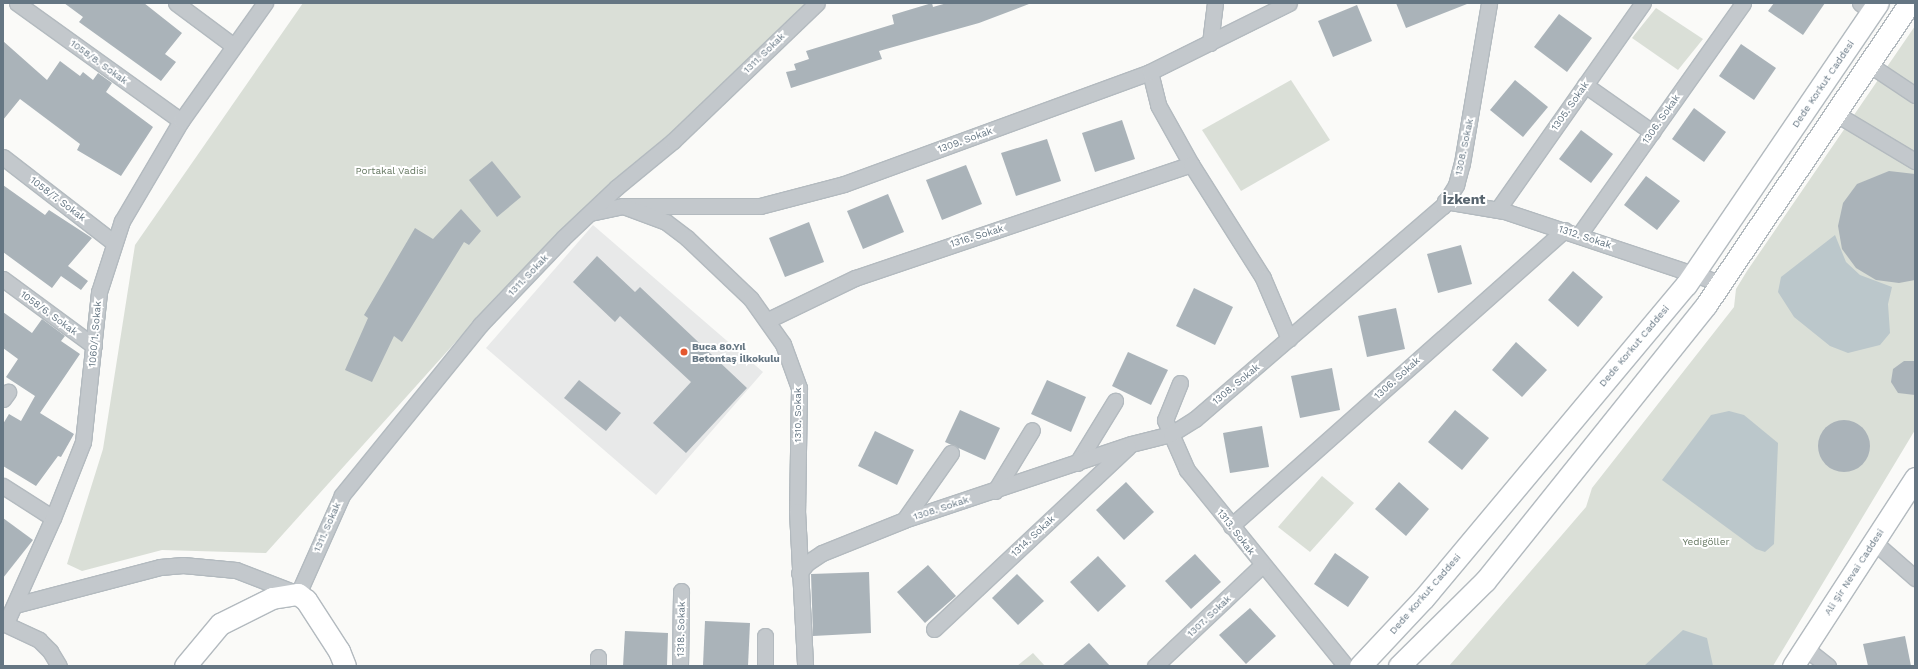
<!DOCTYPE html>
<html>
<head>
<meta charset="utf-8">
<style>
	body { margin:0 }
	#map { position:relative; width:1918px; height:669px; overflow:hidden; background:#fafaf8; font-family:"Work Sans",sans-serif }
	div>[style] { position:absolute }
	.built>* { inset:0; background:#e8e9e9 }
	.green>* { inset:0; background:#dadfd7 }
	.water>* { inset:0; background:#bbc7cb }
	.building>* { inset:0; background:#aab3b9 }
	.round { border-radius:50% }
	.roads { filter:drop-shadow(1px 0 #b3babf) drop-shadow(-1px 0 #b3babf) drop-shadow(0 1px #b3babf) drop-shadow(0 -1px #b3babf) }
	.street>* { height:15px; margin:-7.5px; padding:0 7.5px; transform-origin:7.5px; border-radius:7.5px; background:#c3c8cc }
	.secondary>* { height:21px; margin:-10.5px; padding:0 10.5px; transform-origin:10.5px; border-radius:10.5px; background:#fff }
	.dots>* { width:11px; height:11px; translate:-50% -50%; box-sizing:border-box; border:2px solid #fff; border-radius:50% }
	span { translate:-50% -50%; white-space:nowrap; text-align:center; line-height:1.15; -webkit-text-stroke:4px #fff; paint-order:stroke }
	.street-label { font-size:10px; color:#657683 }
	.park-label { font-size:10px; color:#687a64 }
	.poi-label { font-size:10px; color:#657683; font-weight:700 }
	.left { translate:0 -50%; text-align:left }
	.district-label { font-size:14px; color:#57646e; font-weight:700 }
	.frame { position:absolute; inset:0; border:4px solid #657683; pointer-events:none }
</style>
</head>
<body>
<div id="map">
	<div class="built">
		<div style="clip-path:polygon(593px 225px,763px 372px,656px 495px,486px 348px)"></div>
	</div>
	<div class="green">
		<div style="clip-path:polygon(303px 3px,820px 3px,461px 336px,266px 553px,162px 550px,82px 571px,67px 564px,103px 449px,135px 245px)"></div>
		<div style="clip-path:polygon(1656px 8px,1703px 39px,1678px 70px,1632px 38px)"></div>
		<div style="clip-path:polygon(1915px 26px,1915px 430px,1773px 666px,1449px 666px,1586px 507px,1592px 488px,1734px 307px,1736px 289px,1747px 271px)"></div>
		<div style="clip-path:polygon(1291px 80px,1330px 140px,1241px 191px,1202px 130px)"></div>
		<div style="clip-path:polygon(1322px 476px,1354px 503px,1310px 552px,1278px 527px)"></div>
		<div style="clip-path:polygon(1033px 653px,1045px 666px,1017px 666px)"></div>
	</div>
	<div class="water">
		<div style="clip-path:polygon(1835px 235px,1846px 262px,1860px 275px,1892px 287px,1888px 304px,1890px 333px,1880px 345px,1848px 353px,1830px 346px,1794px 317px,1778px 292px,1781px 277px)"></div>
		<div style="clip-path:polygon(1729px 411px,1744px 415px,1778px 443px,1774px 544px,1765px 552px,1756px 549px,1662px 480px,1711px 415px)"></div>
		<div style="clip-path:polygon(1683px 630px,1707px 638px,1713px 666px,1644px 666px)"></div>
	</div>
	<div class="building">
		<div style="clip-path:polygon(64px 3px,144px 3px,182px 33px,165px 54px,176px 62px,161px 81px,79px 22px,83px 17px)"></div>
		<div style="clip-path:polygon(932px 3px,933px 7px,947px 3px,1029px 4px,979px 23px,879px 51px,882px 59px,791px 88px,786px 72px,796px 70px,794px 64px,809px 59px,806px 51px,894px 24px,892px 15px)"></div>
		<div style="clip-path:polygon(1396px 3px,1467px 3px,1467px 4px,1406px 28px)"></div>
		<div style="clip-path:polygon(1774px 3px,1825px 3px,1803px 35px,1768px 11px)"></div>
		<div style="clip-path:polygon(1357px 5px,1372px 41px,1333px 57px,1318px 21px)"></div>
		<div style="clip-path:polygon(1559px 14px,1592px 38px,1567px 72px,1534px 47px)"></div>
		<div style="clip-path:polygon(3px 41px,47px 80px,60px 61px,80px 76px,83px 72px,93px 80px,98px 73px,112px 83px,106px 92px,153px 127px,121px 176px,77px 150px,80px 144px,20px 99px,3px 120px)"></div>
		<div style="clip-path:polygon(1741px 44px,1776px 68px,1754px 100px,1719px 76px)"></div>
		<div style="clip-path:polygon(1515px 80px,1548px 107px,1523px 137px,1490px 110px)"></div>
		<div style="clip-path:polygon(1694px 108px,1726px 132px,1704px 162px,1672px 139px)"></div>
		<div style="clip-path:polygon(1122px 120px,1135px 159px,1095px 172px,1082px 133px)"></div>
		<div style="clip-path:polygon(1581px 130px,1613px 154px,1591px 183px,1559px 159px)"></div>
		<div style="clip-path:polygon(1047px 139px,1061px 181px,1016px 196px,1001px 153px)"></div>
		<div style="clip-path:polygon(492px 161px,521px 197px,497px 217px,469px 180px)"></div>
		<div style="clip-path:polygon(966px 165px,982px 204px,942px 220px,926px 180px)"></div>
		<div style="clip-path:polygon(1889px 171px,1915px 174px,1915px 280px,1899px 283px,1876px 280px,1856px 268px,1842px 249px,1838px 226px,1843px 203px,1857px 184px)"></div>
		<div style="clip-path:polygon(1646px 176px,1680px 201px,1657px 230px,1624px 205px)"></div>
		<div style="clip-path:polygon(3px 185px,45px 215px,49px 210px,92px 238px,68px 266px,88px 281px,81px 290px,61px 276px,52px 288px,3px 252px)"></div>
		<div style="clip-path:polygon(888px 194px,904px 232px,863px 249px,847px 211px)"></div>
		<div style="clip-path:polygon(461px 209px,481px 231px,469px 245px,464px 242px,402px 342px,394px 336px,372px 382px,345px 370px,368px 318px,364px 315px,415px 228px,433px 239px)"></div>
		<div style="clip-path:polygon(809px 222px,824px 262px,785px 277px,769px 238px)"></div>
		<div style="clip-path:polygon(1461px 245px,1472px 284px,1438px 293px,1427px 254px)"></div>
		<div style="clip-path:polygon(597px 256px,635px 292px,640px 287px,747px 388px,686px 453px,653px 423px,691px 382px,620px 316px,615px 322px,573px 282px)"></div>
		<div style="clip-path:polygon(1573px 271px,1603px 297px,1578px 327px,1548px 300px)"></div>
		<div style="clip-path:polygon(1194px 288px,1233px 307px,1215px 345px,1176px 326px)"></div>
		<div style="clip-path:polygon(1396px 308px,1405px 349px,1367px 357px,1358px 316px)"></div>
		<div style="clip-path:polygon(3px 312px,32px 333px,42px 319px,65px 336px,61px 341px,80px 354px,40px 413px,74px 434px,61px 457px,58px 456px,36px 486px,3px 466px,3px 424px,9px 414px,21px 421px,35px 396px,6px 377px,18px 359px,3px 348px)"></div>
		<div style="clip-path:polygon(1516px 342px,1547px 370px,1522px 397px,1492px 370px)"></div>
		<div style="clip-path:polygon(1128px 352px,1168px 370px,1151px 405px,1112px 386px)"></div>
		<div style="clip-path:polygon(1904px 361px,1915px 361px,1915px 395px,1898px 393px,1891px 382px,1893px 369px)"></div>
		<div style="clip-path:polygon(1332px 368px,1340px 410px,1300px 418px,1291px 376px)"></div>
		<div style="clip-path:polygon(579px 380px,621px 413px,606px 431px,564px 398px)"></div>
		<div style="clip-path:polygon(1047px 380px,1086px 397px,1071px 432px,1031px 414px)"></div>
		<div style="clip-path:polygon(960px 410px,1000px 428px,985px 460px,945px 442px)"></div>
		<div style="clip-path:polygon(1455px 410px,1489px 438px,1462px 470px,1428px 442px)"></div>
		<div class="round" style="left:1818px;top:420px;width:52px;height:52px"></div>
		<div style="clip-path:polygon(1262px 426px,1269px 467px,1230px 473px,1223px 433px)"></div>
		<div style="clip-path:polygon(875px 431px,914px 450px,897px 485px,858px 466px)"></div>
		<div style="clip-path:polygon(1126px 482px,1154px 512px,1124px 540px,1096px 510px)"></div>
		<div style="clip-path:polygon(1399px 482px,1429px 509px,1406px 536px,1375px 509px)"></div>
		<div style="clip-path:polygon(3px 518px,33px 540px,3px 578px)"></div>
		<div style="clip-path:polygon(1335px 553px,1369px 577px,1348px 607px,1314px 584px)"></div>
		<div style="clip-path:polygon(1195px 554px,1221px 582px,1191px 609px,1165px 581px)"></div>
		<div style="clip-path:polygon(1098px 556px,1126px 586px,1098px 612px,1070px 582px)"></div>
		<div style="clip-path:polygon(928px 565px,956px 596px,925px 623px,897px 592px)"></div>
		<div style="clip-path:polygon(869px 572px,871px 633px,813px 636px,811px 574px)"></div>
		<div style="clip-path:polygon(1017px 574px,1044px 601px,1018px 625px,992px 598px)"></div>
		<div style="clip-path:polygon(1250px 608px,1276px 636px,1246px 664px,1219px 635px)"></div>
		<div style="clip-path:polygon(705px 621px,750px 623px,748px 666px,703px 665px)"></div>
		<div style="clip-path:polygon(625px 631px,668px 633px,667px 666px,623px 666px)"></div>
		<div style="clip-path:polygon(1905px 636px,1911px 666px,1868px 666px,1863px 644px)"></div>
		<div style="clip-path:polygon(1089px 643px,1110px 666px,1062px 666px)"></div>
	</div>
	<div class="roads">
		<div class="street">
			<div style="left:17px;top:3px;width:202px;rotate:35.7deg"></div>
			<div style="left:176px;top:3px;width:72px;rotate:36.6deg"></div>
			<div style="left:1860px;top:3px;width:15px;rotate:37deg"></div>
			<div style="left:1210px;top:43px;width:40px;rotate:-82.9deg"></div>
			<div style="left:1870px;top:65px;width:54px;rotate:33.7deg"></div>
			<div style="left:1150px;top:72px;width:34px;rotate:76deg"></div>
			<div style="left:1158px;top:105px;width:68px;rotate:60.8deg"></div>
			<div style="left:1585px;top:85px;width:82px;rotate:35deg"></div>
			<div style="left:1838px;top:115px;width:90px;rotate:30.9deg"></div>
			<div style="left:3px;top:157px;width:139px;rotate:37.7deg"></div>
			<div style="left:1445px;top:201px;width:60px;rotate:9.6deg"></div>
			<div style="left:1504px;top:211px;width:229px;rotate:18.4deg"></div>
			<div style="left:623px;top:206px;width:137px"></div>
			<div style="left:760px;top:206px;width:87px;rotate:-14.7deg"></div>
			<div style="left:844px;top:184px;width:326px;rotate:-20.1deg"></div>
			<div style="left:1150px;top:72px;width:155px;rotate:-26.4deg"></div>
			<div style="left:1498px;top:209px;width:252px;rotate:-54.9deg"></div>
			<div style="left:590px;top:213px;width:34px;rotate:-12deg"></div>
			<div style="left:623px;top:206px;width:46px;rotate:20.4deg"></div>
			<div style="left:666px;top:222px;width:26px;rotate:37deg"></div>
			<div style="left:687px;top:238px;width:88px;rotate:43.6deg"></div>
			<div style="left:751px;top:299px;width:55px;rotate:54.6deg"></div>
			<div style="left:783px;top:344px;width:47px;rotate:70deg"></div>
			<div style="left:799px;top:388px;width:123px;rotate:90.9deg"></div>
			<div style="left:797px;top:511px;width:155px;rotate:87deg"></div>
			<div style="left:1579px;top:235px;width:284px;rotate:-54.7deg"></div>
			<div style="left:3px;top:279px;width:113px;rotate:36.4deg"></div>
			<div style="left:768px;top:320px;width:97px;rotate:-25.8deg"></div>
			<div style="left:855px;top:278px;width:355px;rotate:-18.7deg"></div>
			<div style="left:1191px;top:164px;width:135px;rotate:57.7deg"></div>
			<div style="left:1263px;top:278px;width:66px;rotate:66.9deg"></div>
			<div style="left:1180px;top:383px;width:40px;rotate:112deg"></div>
			<div style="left:1165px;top:420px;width:55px;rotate:66.3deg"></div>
			<div style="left:1187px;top:470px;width:252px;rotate:51deg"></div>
			<div style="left:3px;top:399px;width:9px;rotate:-54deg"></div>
			<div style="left:1077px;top:463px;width:73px;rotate:-58.5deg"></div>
			<div style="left:3px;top:486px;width:59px;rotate:32.6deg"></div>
			<div style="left:995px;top:491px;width:71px;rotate:-58.8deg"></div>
			<div style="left:904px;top:520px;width:82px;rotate:-55deg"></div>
			<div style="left:1231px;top:526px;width:446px;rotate:-41.6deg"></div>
			<div style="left:1873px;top:541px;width:56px;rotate:41.4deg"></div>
			<div style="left:799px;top:573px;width:13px;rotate:-51deg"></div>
			<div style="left:807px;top:563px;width:18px;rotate:-34deg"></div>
			<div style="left:822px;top:553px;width:88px;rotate:-21.9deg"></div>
			<div style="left:904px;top:520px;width:239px;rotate:-18.5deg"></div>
			<div style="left:1131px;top:444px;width:41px;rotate:-14deg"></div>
			<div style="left:1171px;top:434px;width:28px;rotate:-32deg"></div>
			<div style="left:1195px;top:419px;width:327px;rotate:-40.7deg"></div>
			<div style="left:1443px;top:206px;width:25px;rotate:-58deg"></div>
			<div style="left:1456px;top:185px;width:23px;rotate:-75deg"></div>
			<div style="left:1462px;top:163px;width:162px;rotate:-80.4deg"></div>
			<div style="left:15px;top:605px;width:150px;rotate:-14.7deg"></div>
			<div style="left:160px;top:567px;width:23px;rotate:-5deg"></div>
			<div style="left:183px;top:565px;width:53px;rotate:5.4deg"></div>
			<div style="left:236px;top:570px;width:66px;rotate:21.2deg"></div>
			<div style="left:298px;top:594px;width:108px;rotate:-66deg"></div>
			<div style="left:342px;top:495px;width:219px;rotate:-50.9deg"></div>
			<div style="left:480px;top:325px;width:120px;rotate:-46.3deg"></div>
			<div style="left:563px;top:238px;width:74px;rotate:-43.4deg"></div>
			<div style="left:617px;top:187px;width:72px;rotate:-39.4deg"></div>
			<div style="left:673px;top:141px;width:199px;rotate:-43.8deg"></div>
			<div style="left:3px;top:623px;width:40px;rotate:25deg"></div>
			<div style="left:39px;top:640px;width:16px;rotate:45deg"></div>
			<div style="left:50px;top:651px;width:17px;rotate:59deg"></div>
			<div style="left:6px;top:623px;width:115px;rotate:-65.9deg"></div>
			<div style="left:53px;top:518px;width:82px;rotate:-68.5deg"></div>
			<div style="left:83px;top:442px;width:151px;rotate:-83.9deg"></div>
			<div style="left:99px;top:292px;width:75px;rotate:-72.1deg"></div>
			<div style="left:122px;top:221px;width:116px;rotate:-59.5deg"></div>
			<div style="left:181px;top:121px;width:145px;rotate:-54.6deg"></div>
			<div style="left:934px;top:629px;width:266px;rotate:-43.2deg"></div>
			<div style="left:765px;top:636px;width:30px;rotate:90deg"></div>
			<div style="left:1805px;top:648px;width:29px;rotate:38deg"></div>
			<div style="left:598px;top:666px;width:9px;rotate:-90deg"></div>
			<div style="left:680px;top:666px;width:75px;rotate:-89.2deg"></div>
			<div style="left:1155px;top:666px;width:147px;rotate:-43.3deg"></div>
		</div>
		<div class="secondary">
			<div style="left:185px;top:666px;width:55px;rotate:-50.2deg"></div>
			<div style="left:220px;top:624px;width:58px;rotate:-26.6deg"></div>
			<div style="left:272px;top:598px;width:26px;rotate:-9deg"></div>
			<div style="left:298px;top:594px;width:10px;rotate:37deg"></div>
			<div style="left:306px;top:600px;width:61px;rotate:57.1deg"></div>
			<div style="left:339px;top:651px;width:16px;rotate:68deg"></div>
			<div style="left:1360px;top:666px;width:92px;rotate:-46.8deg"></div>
			<div style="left:1423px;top:599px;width:410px;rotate:-50.1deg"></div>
			<div style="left:1686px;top:285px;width:341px;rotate:-55.8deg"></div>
			<div style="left:1399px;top:666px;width:121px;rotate:-44.7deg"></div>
			<div style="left:1485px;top:581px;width:354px;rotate:-51.3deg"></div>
			<div style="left:1706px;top:305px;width:364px;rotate:-56deg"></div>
			<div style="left:1793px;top:666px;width:224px;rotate:-57deg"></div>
		</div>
	</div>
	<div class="dots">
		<div style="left:684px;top:352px;background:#e4572e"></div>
	</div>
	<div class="street-label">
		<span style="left:764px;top:53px;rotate:-44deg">1311. Sokak</span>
		<span style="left:99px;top:62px;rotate:36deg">1058/8. Sokak</span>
		<span style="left:1823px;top:84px;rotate:-56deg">Dede Korkut Caddesi</span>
		<span style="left:1570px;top:106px;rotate:-55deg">1305. Sokak</span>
		<span style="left:1661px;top:119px;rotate:-55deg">1306. Sokak</span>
		<span style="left:965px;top:140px;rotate:-20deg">1309. Sokak</span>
		<span style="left:1464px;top:147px;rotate:-78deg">1308. Sokak</span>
		<span style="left:58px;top:199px;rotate:37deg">1058/7. Sokak</span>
		<span style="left:977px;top:236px;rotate:-17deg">1316. Sokak</span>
		<span style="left:1585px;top:237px;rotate:18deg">1312. Sokak</span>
		<span style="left:528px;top:275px;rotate:-46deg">1311. Sokak</span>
		<span style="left:49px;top:313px;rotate:36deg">1058/6. Sokak</span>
		<span style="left:95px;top:334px;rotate:-85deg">1060/1. Sokak</span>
		<span style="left:1634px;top:346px;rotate:-50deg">Dede Korkut Caddesi</span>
		<span style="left:1397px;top:378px;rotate:-42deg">1306. Sokak</span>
		<span style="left:1236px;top:384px;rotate:-40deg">1308. Sokak</span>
		<span style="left:798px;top:415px;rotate:-90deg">1310. Sokak</span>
		<span style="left:941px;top:508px;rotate:-18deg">1308. Sokak</span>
		<span style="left:327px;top:527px;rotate:-66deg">1311. Sokak</span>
		<span style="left:1236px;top:532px;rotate:52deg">1313. Sokak</span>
		<span style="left:1033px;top:536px;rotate:-43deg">1314. Sokak</span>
		<span style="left:1854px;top:572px;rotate:-57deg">Ali Şir Nevai Caddesi</span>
		<span style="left:1425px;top:594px;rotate:-49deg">Dede Korkut Caddesi</span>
		<span style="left:1209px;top:616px;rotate:-43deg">1307. Sokak</span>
		<span style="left:681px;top:629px;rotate:-89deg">1318. Sokak</span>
	</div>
	<div class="park-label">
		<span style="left:391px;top:171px">Portakal Vadisi</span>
		<span style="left:1706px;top:542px">Yedigöller</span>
	</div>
	<div class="poi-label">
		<span class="left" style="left:692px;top:352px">Buca 80.Yıl<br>Betontaş İlkokulu</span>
	</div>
	<div class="district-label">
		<span style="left:1464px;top:199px">İzkent</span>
	</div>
	<div class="frame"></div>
</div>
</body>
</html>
